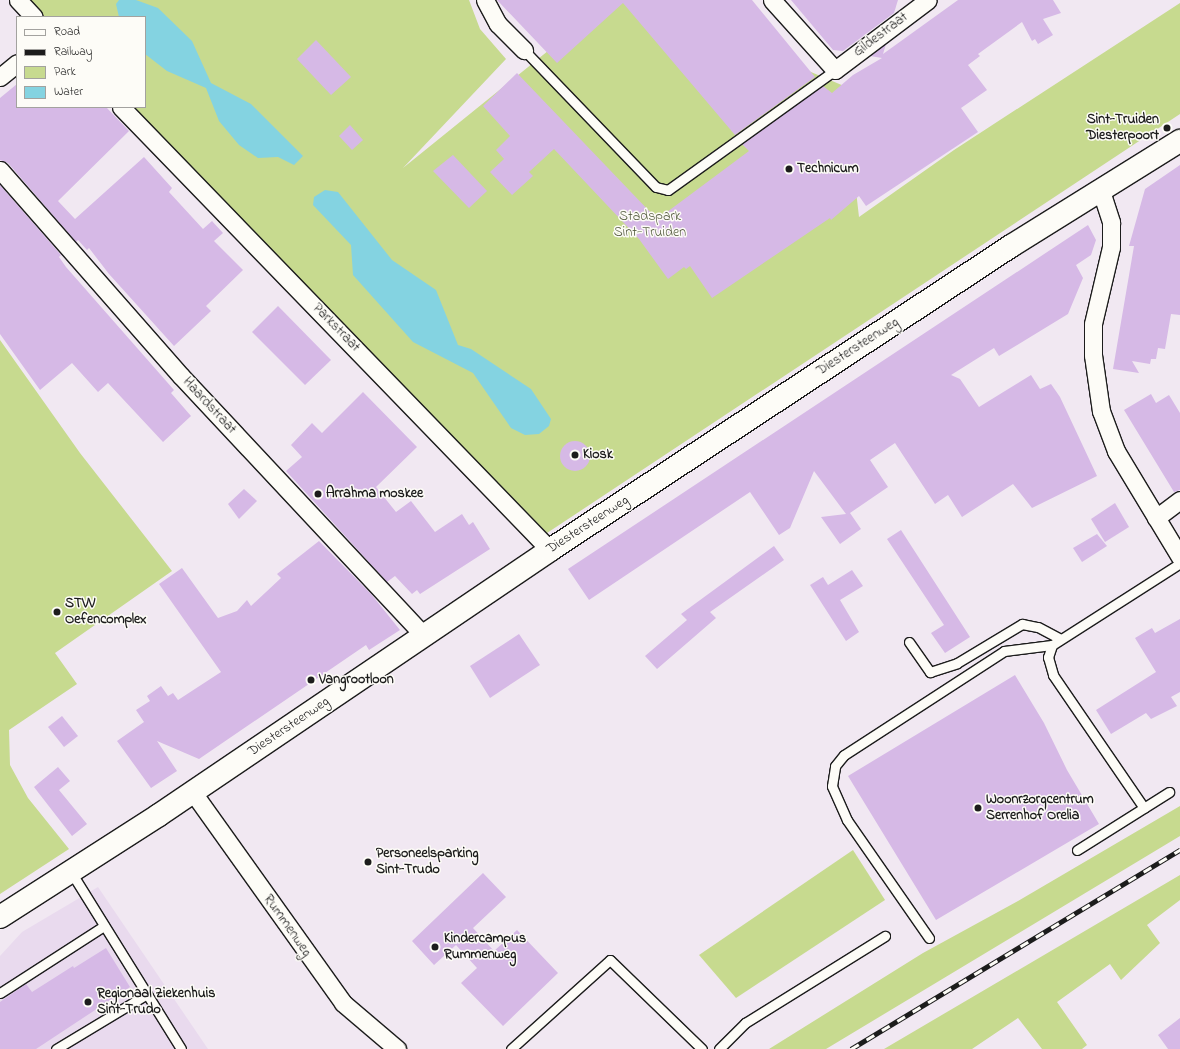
<!DOCTYPE html>
<html>
<head>
<meta charset="utf-8">
<style>
	body { margin:0 }
	#map { position:relative; width:1180px; height:1049px; overflow:hidden; background:#f1e8f2; font-family:"Indie Flower",sans-serif }
	div>[style] { position:absolute }
	.built>* { inset:0; background:#e9daee }
	.green>* { inset:0; background:#c7da8f }
	.water>* { inset:0; background:#84d3e1 }
	.building>* { inset:0; background:#d6b9e6 }
	.round { border-radius:50% }
	.roads { filter:drop-shadow(1px 0 #1c1c1c) drop-shadow(-1px 0 #1c1c1c) drop-shadow(0 1px #1c1c1c) drop-shadow(0 -1px #1c1c1c) }
	.service>* { height:9px; margin:-4.5px; padding:0 4.5px; transform-origin:4.5px; border-radius:4.5px; background:#fdfcf7 }
	.minor>* { height:17px; margin:-8.5px; padding:0 8.5px; transform-origin:8.5px; border-radius:8.5px; background:#fdfcf7 }
	.secondary>* { height:22px; margin:-11px; padding:0 11px; transform-origin:11px; border-radius:11px; background:#fdfcf7 }
	.rail>* { height:4.5px; margin-top:-2.25px; transform-origin:0; background:repeating-linear-gradient(90deg,#fdfcf7 0 9px,#1c1c1c 0 18px); box-sizing:border-box; border-block:1px solid #1c1c1c }
	.dots>* { width:11px; height:11px; translate:-50% -50%; box-sizing:border-box; border:2px solid #fdfcf7; border-radius:50% }
	span { translate:-50% -50%; white-space:nowrap; text-align:center; line-height:1.15; -webkit-text-stroke:3px #fdfcf7; paint-order:stroke }
	.street-label { font-size:14px; color:#1c1c1c }
	.poi-label { font-size:14px; color:#1c1c1c; font-weight:700 }
	.right { translate:-100% -50%; text-align:right }
	.left { translate:0 -50%; text-align:left }
	.park-label { font-size:14px; color:#585e44 }
	.legend { position:absolute; left:16px; top:16px; width:130px; height:92px; box-sizing:border-box; background:#fdfcf7; border:1px solid #a3a29f; margin:0; padding:5px 7px; list-style:none; font-size:12px; color:#1c1c1c }
	.legend li { display:flex; align-items:center; gap:8px; height:20px }
	.legend b { width:20px; border:1px solid #a3a29f }
</style>
</head>
<body>
<div id="map">
	<div class="built">
		<div style="clip-path:polygon(98px 887px,208px 1049px,0 1049px,0 956px,22px 932px)"></div>
	</div>
	<div class="green">
		<div style="clip-path:polygon(28px 0,469px 0,480px 29px,506px 59px,403px 168px,611px 0,641px 0,844px 86px,859px 217px,954px 150px,1180px 3px,1180px 114px,547px 533px,132px 107px,145px 107px,145px 17px,45px 17px)"></div>
		<div style="clip-path:polygon(0 340px,80px 453px,172px 571px,55px 653px,77px 684px,9px 730px,10px 765px,28px 798px,69px 849px,0 894px)"></div>
		<div style="clip-path:polygon(1180px 806px,1180px 836px,826px 1049px,769px 1049px,923px 953px,1018px 901px)"></div>
		<div style="clip-path:polygon(853px 850px,885px 900px,736px 998px,699px 955px)"></div>
		<div style="clip-path:polygon(1180px 875px,1180px 900px,1147px 925px,1160px 943px,1121px 980px,1110px 964px,1057px 1002px,1087px 1045px,1082px 1049px,1042px 1049px,1018px 1018px,972px 1049px,884px 1049px)"></div>
	</div>
	<div class="water">
		<div style="clip-path:polygon(119px 0,136px 0,158px 8px,192px 41px,211px 83px,251px 104px,303px 156px,294px 165px,278px 157px,258px 158px,239px 145px,219px 121px,206px 88px,167px 71px,145px 54px,145px 17px,119px 17px,116px 4px)"></div>
		<div style="clip-path:polygon(325px 190px,338px 192px,392px 260px,436px 290px,458px 345px,471px 349px,531px 389px,551px 419px,549px 426px,539px 434px,525px 435px,511px 428px,473px 373px,413px 342px,353px 275px,351px 245px,313px 205px,314px 197px)"></div>
	</div>
	<div class="building">
		<div style="clip-path:polygon(497px 0,752px 0,815px 77px,735px 135px,623px 3px,557px 63px)"></div>
		<div style="clip-path:polygon(791px 0,898px 0,894px 13px,843px 51px,833px 50px)"></div>
		<div style="clip-path:polygon(958px 0,1053px 0,1061px 13px,1043px 19px,1053px 35px,1038px 44px,1035px 39px,1032px 41px,1022px 22px,978px 54px,980px 56px,968px 65px,987px 90px,961px 108px,978px 132px,866px 206px,859px 196px,831px 220px,830px 218px,712px 298px,690px 266px,686px 269px,684px 267px,668px 279px,639px 239px,554px 149px,529px 172px,533px 176px,512px 195px,490px 172px,504px 159px,496px 150px,510px 136px,483px 106px,517px 73px,652px 214px,663px 215px,749px 151px,742px 144px,823px 86px,832px 93px,853px 75px,882px 58px,870px 56px,886px 44px,883px 54px)"></div>
		<div style="clip-path:polygon(316px 40px,351px 77px,331px 95px,297px 59px)"></div>
		<div style="clip-path:polygon(17px 84px,17px 107px,106px 107px,129px 131px,58px 201px,75px 219px,144px 157px,172px 188px,169px 192px,203px 229px,212px 221px,223px 233px,214px 241px,243px 270px,206px 306px,211px 311px,174px 346px,109px 274px,89px 248px,87px 250px,78px 240px,76px 242px,8px 163px,0 160px,0 98px)"></div>
		<div style="clip-path:polygon(350px 125px,363px 140px,352px 150px,339px 136px)"></div>
		<div style="clip-path:polygon(453px 155px,487px 191px,469px 208px,433px 171px)"></div>
		<div style="clip-path:polygon(1180px 165px,1180px 315px,1171px 314px,1165px 349px,1158px 348px,1156px 359px,1151px 359px,1150px 364px,1132px 361px,1139px 373px,1113px 369px,1134px 246px,1129px 246px,1145px 189px)"></div>
		<div style="clip-path:polygon(0 185px,61px 255px,59px 257px,66px 267px,174px 390px,171px 393px,191px 416px,163px 442px,108px 383px,98px 392px,72px 363px,40px 390px,0 334px)"></div>
		<div style="clip-path:polygon(1088px 225px,1096px 240px,1091px 255px,1076px 265px,1083px 278px,1068px 314px,999px 356px,994px 348px,951px 375px,960px 379px,979px 407px,1031px 375px,1040px 389px,1051px 384px,1060px 397px,1097px 476px,1032px 508px,1013px 484px,962px 517px,948px 495px,935px 504px,895px 443px,870px 460px,888px 487px,850px 513px,861px 529px,840px 544px,821px 517px,846px 514px,814px 471px,790px 528px,779px 535px,750px 492px,589px 600px,568px 569px)"></div>
		<div style="clip-path:polygon(278px 306px,331px 360px,305px 385px,252px 332px)"></div>
		<div style="clip-path:polygon(363px 392px,417px 447px,376px 487px,396px 512px,411px 501px,435px 532px,462px 514px,469px 525px,473px 522px,490px 549px,420px 594px,417px 590px,412px 594px,395px 576px,387px 582px,286px 471px,302px 457px,291px 445px,312px 423px,322px 433px)"></div>
		<div style="clip-path:polygon(1151px 394px,1156px 403px,1169px 395px,1180px 413px,1180px 490px,1174px 492px,1124px 410px)"></div>
		<div class="round" style="left:560px;top:441px;width:30px;height:30px"></div>
		<div style="clip-path:polygon(244px 489px,257px 501px,239px 519px,228px 504px)"></div>
		<div style="clip-path:polygon(1115px 503px,1129px 527px,1105px 542px,1091px 519px)"></div>
		<div style="clip-path:polygon(901px 530px,970px 637px,945px 653px,931px 633px,944px 625px,887px 539px)"></div>
		<div style="clip-path:polygon(1097px 534px,1107px 546px,1082px 562px,1073px 548px)"></div>
		<div style="clip-path:polygon(319px 541px,371px 594px,400px 630px,369px 650px,366px 645px,199px 759px,157px 741px,177px 771px,151px 788px,117px 741px,144px 722px,136px 710px,150px 701px,147px 696px,161px 686px,168px 696px,173px 693px,178px 700px,221px 672px,159px 584px,182px 568px,218px 618px,237px 611px,247px 600px,251px 606px,281px 578px,277px 574px)"></div>
		<div style="clip-path:polygon(774px 546px,784px 560px,710px 612px,716px 618px,657px 669px,645px 656px,687px 620px,681px 614px)"></div>
		<div style="clip-path:polygon(852px 570px,863px 586px,840px 600px,859px 632px,846px 641px,810px 585px,823px 577px,828px 585px)"></div>
		<div style="clip-path:polygon(1180px 619px,1180px 692px,1171px 697px,1177px 706px,1151px 719px,1146px 713px,1111px 734px,1096px 710px,1156px 672px,1135px 638px,1152px 628px,1155px 633px)"></div>
		<div style="clip-path:polygon(519px 634px,540px 665px,490px 698px,470px 666px)"></div>
		<div style="clip-path:polygon(1015px 675px,1044px 723px,1067px 770px,1099px 824px,936px 920px,848px 776px)"></div>
		<div style="clip-path:polygon(62px 716px,78px 736px,64px 747px,48px 727px)"></div>
		<div style="clip-path:polygon(58px 767px,70px 781px,59px 790px,87px 824px,72px 836px,34px 787px)"></div>
		<div style="clip-path:polygon(483px 873px,506px 897px,473px 928px,494px 951px,517px 930px,558px 973px,503px 1026px,461px 983px,477px 968px,456px 945px,434px 965px,412px 941px)"></div>
		<div style="clip-path:polygon(106px 948px,130px 987px,36px 1049px,0 1049px,0 1002px,26px 984px,32px 992px,73px 966px,74px 968px)"></div>
		<div style="clip-path:polygon(1180px 1018px,1180px 1049px,1168px 1049px,1158px 1035px)"></div>
	</div>
	<div class="roads">
		<div class="service">
			<div style="left:524px;top:50px;width:190px;rotate:46.1deg"></div>
			<div style="left:656px;top:187px;width:12px;rotate:14deg"></div>
			<div style="left:668px;top:190px;width:206px;rotate:-35.7deg"></div>
			<div style="left:909px;top:642px;width:37px;rotate:55deg"></div>
			<div style="left:930px;top:672px;width:28px;rotate:-18deg"></div>
			<div style="left:957px;top:663px;width:76px;rotate:-31deg"></div>
			<div style="left:1022px;top:624px;width:16px;rotate:11deg"></div>
			<div style="left:1038px;top:627px;width:24px;rotate:28deg"></div>
			<div style="left:1052px;top:645px;width:13px;rotate:108deg"></div>
			<div style="left:1048px;top:657px;width:19px;rotate:74deg"></div>
			<div style="left:1053px;top:675px;width:161px;rotate:55.6deg"></div>
			<div style="left:1077px;top:850px;width:109px;rotate:-32.2deg"></div>
			<div style="left:71px;top:872px;width:208px;rotate:58.1deg"></div>
			<div style="left:929px;top:938px;width:144px;rotate:-124.8deg"></div>
			<div style="left:847px;top:820px;width:37px;rotate:-114deg"></div>
			<div style="left:832px;top:786px;width:20px;rotate:-81deg"></div>
			<div style="left:835px;top:766px;width:14px;rotate:-51deg"></div>
			<div style="left:844px;top:755px;width:191px;rotate:-33deg"></div>
			<div style="left:1004px;top:651px;width:48px;rotate:-7.1deg"></div>
			<div style="left:1052px;top:645px;width:152px;rotate:-32.6deg"></div>
			<div style="left:0;top:993px;width:124px;rotate:-32.8deg"></div>
			<div style="left:56px;top:1049px;width:106px;rotate:-31.1deg"></div>
			<div style="left:511px;top:1049px;width:133px;rotate:-42deg"></div>
			<div style="left:610px;top:960px;width:128px;rotate:44.1deg"></div>
			<div style="left:719px;top:1049px;width:37px;rotate:-45deg"></div>
			<div style="left:745px;top:1023px;width:165px;rotate:-31.9deg"></div>
		</div>
		<div class="minor">
			<div style="left:18px;top:0;width:23px;rotate:47deg"></div>
			<div style="left:485px;top:0;width:27px;rotate:62deg"></div>
			<div style="left:498px;top:24px;width:37px;rotate:45deg"></div>
			<div style="left:772px;top:0;width:94px;rotate:48deg"></div>
			<div style="left:835px;top:70px;width:116px;rotate:-37deg"></div>
			<div style="left:0;top:77px;width:22px;rotate:-39deg"></div>
			<div style="left:121px;top:107px;width:617px;rotate:45.92deg"></div>
			<div style="left:0;top:170px;width:274px;rotate:48.7deg"></div>
			<div style="left:181px;top:376px;width:356px;rotate:46.9deg"></div>
			<div style="left:1101px;top:191px;width:33px;rotate:72deg"></div>
			<div style="left:1111px;top:222px;width:25px;rotate:90deg"></div>
			<div style="left:1111px;top:247px;width:79px;rotate:103.2deg"></div>
			<div style="left:1093px;top:324px;width:31px;rotate:90deg"></div>
			<div style="left:1093px;top:355px;width:57px;rotate:81.9deg"></div>
			<div style="left:1101px;top:411px;width:43px;rotate:69.4deg"></div>
			<div style="left:1116px;top:451px;width:124px;rotate:58.9deg"></div>
			<div style="left:1156px;top:518px;width:30px;rotate:-37deg"></div>
			<div style="left:192px;top:791px;width:260px;rotate:54.5deg"></div>
			<div style="left:343px;top:1003px;width:71px;rotate:40.4deg"></div>
		</div>
		<div class="secondary">
			<div style="left:0;top:917px;width:189px;rotate:-32.7deg"></div>
			<div style="left:159px;top:815px;width:472px;rotate:-34.1deg"></div>
			<div style="left:550px;top:550px;width:552px;rotate:-33.4deg"></div>
			<div style="left:1011px;top:246px;width:199px;rotate:-31.9deg"></div>
		</div>
	</div>
	<div class="rail">
		<div style="left:851px;top:1049px;width:385px;rotate:-31.2deg"></div>
	</div>
	<div class="dots">
		<div style="left:1167px;top:128px;background:#1c1c1c"></div>
		<div style="left:789px;top:169px;background:#1c1c1c"></div>
		<div style="left:575px;top:455px;background:#1c1c1c"></div>
		<div style="left:318px;top:494px;background:#1c1c1c"></div>
		<div style="left:57px;top:612px;background:#1c1c1c"></div>
		<div style="left:311px;top:680px;background:#1c1c1c"></div>
		<div style="left:978px;top:808px;background:#1c1c1c"></div>
		<div style="left:368px;top:862px;background:#1c1c1c"></div>
		<div style="left:435px;top:947px;background:#1c1c1c"></div>
		<div style="left:88px;top:1002px;background:#1c1c1c"></div>
	</div>
	<div class="street-label">
		<span style="left:881px;top:35px;rotate:-37deg">Gildestraat</span>
		<span style="left:336px;top:328px;rotate:46deg">Parkstraat</span>
		<span style="left:858px;top:347px;rotate:-33deg">Diestersteenweg</span>
		<span style="left:209px;top:406px;rotate:47deg">Haardstraat</span>
		<span style="left:588px;top:525px;rotate:-33deg">Diestersteenweg</span>
		<span style="left:289px;top:727px;rotate:-34deg">Diestersteenweg</span>
		<span style="left:287px;top:926px;rotate:55deg">Rummenweg</span>
	</div>
	<div class="poi-label">
		<span class="right" style="left:1159px;top:128px">Sint-Truiden<br>Diesterpoort</span>
		<span class="left" style="left:797px;top:169px">Technicum</span>
		<span class="left" style="left:583px;top:455px">Kiosk</span>
		<span class="left" style="left:326px;top:494px">Arrahma moskee</span>
		<span class="left" style="left:65px;top:612px">STVV<br>Oefencomplex</span>
		<span class="left" style="left:319px;top:680px">Vangrootloon</span>
		<span class="left" style="left:986px;top:808px">Woonrzorgcentrum<br>Serrenhof Orelia</span>
		<span class="left" style="left:376px;top:862px">Personeelsparking<br>Sint-Trudo</span>
		<span class="left" style="left:444px;top:947px">Kindercampus<br>Rummenweg</span>
		<span class="left" style="left:97px;top:1002px">Regionaal Ziekenhuis<br>Sint-Trudo</span>
	</div>
	<div class="park-label">
		<span style="left:650px;top:225px">Stadspark<br>Sint-Truiden</span>
	</div>
	<ul class="legend">
	<li><b style="height:5px;background:#fdfcf7"></b>Road</li>
	<li><b style="height:5px;background:#1c1c1c"></b>Railway</li>
	<li><b style="height:11px;background:#c7da8f"></b>Park</li>
	<li><b style="height:11px;background:#84d3e1"></b>Water</li>
	</ul>
</div>
</body>
</html>
